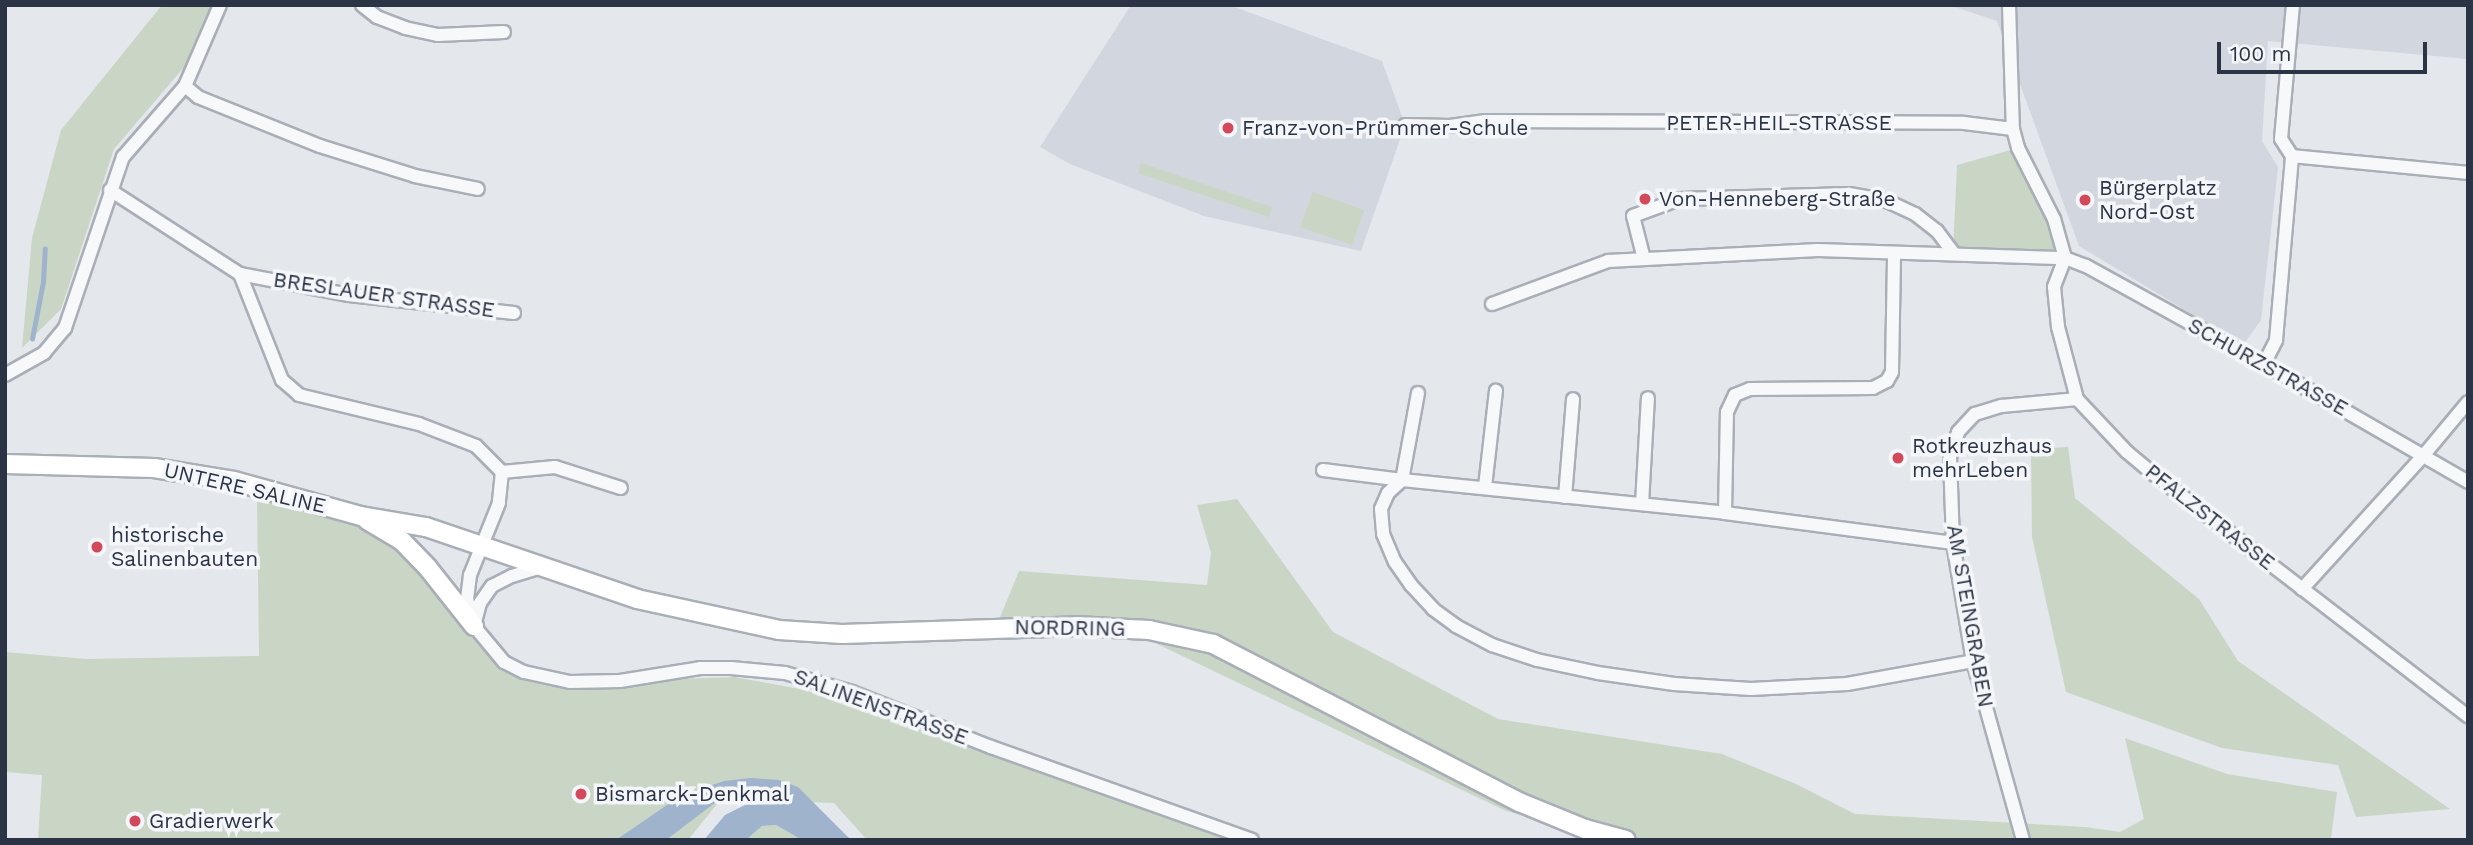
<!DOCTYPE html>
<html>
<head>
<meta charset="utf-8">
<style>
	body { margin:0 }
	#map { position:relative; width:2473px; height:845px; overflow:hidden; background:#e4e7ec; font-family:"Work Sans",sans-serif }
	div>[style] { position:absolute }
	.built>* { inset:0; background:#d2d6de }
	.green>* { inset:0; background:#c9d6c5 }
	.water>* { inset:0; background:#9fb4cc }
	.stream>* { height:4.5px; margin:-2.25px; padding:0 2.25px; transform-origin:2.25px; border-radius:2.25px; background:#9fb4cc }
	.roads { filter:drop-shadow(2px 0 #a9aeb7) drop-shadow(-2px 0 #a9aeb7) drop-shadow(0 2px #a9aeb7) drop-shadow(0 -2px #a9aeb7) }
	.street>* { height:12px; margin:-6px; padding:0 6px; transform-origin:6px; border-radius:6px; background:#f7f8fa }
	.secondary>* { height:18px; margin:-9px; padding:0 9px; transform-origin:9px; border-radius:9px; background:#fff }
	.dots>* { width:19px; height:19px; translate:-50% -50%; box-sizing:border-box; border:4px solid #f4f6f9; border-radius:50% }
	span { translate:-50% -50%; white-space:nowrap; text-align:center; line-height:1.15; -webkit-text-stroke:7px #f4f6f9; paint-order:stroke }
	.street-label { font-size:21px; color:#2b3445 }
	.poi-label { font-size:21px; color:#2b3445 }
	.left { translate:0 -50%; text-align:left }
	.frame { position:absolute; inset:0; border:7px solid #2b3445; pointer-events:none }
	.scale { position:absolute; left:2217px; top:42px; width:210px; height:32px; box-sizing:border-box; border:4px solid #2b3445; border-top:0; padding-left:9px; font-size:21px; line-height:24px; white-space:nowrap; color:#2b3445; -webkit-text-stroke:5px #f4f6f9; paint-order:stroke }
</style>
</head>
<body>
<div id="map">
	<div class="built">
		<div style="clip-path:polygon(1131px 5px,1229px 5px,1382px 61px,1405px 125px,1361px 251px,1204px 216px,1070px 164px,1040px 147px)"></div>
		<div style="clip-path:polygon(1949px 5px,2468px 5px,2468px 59px,2268px 41px,2262px 141px,2278px 167px,2261px 320px,2243px 345px,2079px 246px,1997px 21px)"></div>
	</div>
	<div class="green">
		<div style="clip-path:polygon(162px 5px,213px 5px,191px 59px,114px 149px,61px 309px,22px 348px,32px 238px,61px 130px)"></div>
		<div style="clip-path:polygon(2018px 148px,2065px 258px,1953px 252px,1957px 165px)"></div>
		<div style="clip-path:polygon(1141px 163px,1272px 207px,1269px 217px,1138px 173px)"></div>
		<div style="clip-path:polygon(1313px 192px,1364px 210px,1352px 245px,1300px 227px)"></div>
		<div style="clip-path:polygon(2068px 447px,2075px 498px,2199px 599px,2238px 661px,2450px 809px,2356px 817px,2338px 765px,2222px 748px,2066px 692px,2032px 537px,2031px 449px)"></div>
		<div style="clip-path:polygon(257px 497px,392px 535px,504px 663px,584px 682px,735px 677px,805px 690px,1238px 840px,867px 840px,834px 803px,721px 799px,688px 840px,38px 840px,42px 775px,5px 772px,5px 652px,86px 659px,259px 656px)"></div>
		<div style="clip-path:polygon(1237px 499px,1333px 632px,1498px 719px,1722px 754px,1796px 784px,1855px 814px,2085px 827px,2120px 832px,2144px 819px,2125px 738px,2227px 774px,2337px 792px,2331px 838px,1606px 840px,1504px 810px,1151px 641px,996px 627px,1019px 571px,1207px 585px,1211px 553px,1197px 505px)"></div>
		<div style="clip-path:polygon(776px 825px,802px 840px,746px 840px,762px 826px)"></div>
	</div>
	<div class="water">
		<div style="clip-path:polygon(751px 778px,779px 780px,798px 787px,851px 840px,802px 840px,776px 825px,762px 826px,746px 840px,704px 840px,725px 815px,745px 805px,763px 801px,782px 804px,756px 791px,736px 792px,720px 799px,666px 840px,616px 840px,680px 796px,724px 781px)"></div>
	</div>
	<div class="stream">
		<div style="left:32px;top:339px;width:58px;rotate:-79.1deg"></div>
		<div style="left:43px;top:282px;width:33px;rotate:-87deg"></div>
	</div>
	<div class="roads">
		<div class="street">
			<div style="left:362px;top:5px;width:19px;rotate:39deg"></div>
			<div style="left:377px;top:17px;width:30px;rotate:21deg"></div>
			<div style="left:405px;top:28px;width:34px;rotate:12deg"></div>
			<div style="left:438px;top:35px;width:66px;rotate:-2.6deg"></div>
			<div style="left:2009px;top:5px;width:124px;rotate:88.2deg"></div>
			<div style="left:2013px;top:129px;width:20px;rotate:75deg"></div>
			<div style="left:2018px;top:148px;width:80px;rotate:63.1deg"></div>
			<div style="left:2054px;top:219px;width:41px;rotate:74.2deg"></div>
			<div style="left:185px;top:86px;width:17px;rotate:40deg"></div>
			<div style="left:198px;top:97px;width:131px;rotate:21.9deg"></div>
			<div style="left:320px;top:146px;width:100px;rotate:17.5deg"></div>
			<div style="left:415px;top:176px;width:64px;rotate:11.7deg"></div>
			<div style="left:1405px;top:125px;width:45px;rotate:1.3deg"></div>
			<div style="left:1450px;top:126px;width:36px;rotate:-8deg"></div>
			<div style="left:1486px;top:121px;width:478px;rotate:0.2deg"></div>
			<div style="left:1964px;top:123px;width:49px;rotate:7deg"></div>
			<div style="left:2292px;top:156px;width:177px;rotate:5.5deg"></div>
			<div style="left:110px;top:190px;width:155px;rotate:32.9deg"></div>
			<div style="left:240px;top:274px;width:111px;rotate:10.9deg"></div>
			<div style="left:349px;top:295px;width:166px;rotate:6.2deg"></div>
			<div style="left:2065px;top:258px;width:31px;rotate:111deg"></div>
			<div style="left:2054px;top:287px;width:40px;rotate:84.3deg"></div>
			<div style="left:2058px;top:327px;width:74px;rotate:75.2deg"></div>
			<div style="left:2077px;top:399px;width:73px;rotate:46.7deg"></div>
			<div style="left:2127px;top:452px;width:33px;rotate:40deg"></div>
			<div style="left:2152px;top:473px;width:399px;rotate:37.6deg"></div>
			<div style="left:1644px;top:259px;width:44px;rotate:-104.3deg"></div>
			<div style="left:1633px;top:216px;width:50px;rotate:-19.9deg"></div>
			<div style="left:1680px;top:199px;width:169px;rotate:-1.7deg"></div>
			<div style="left:1849px;top:194px;width:39px;rotate:10deg"></div>
			<div style="left:1887px;top:201px;width:31px;rotate:25deg"></div>
			<div style="left:1915px;top:214px;width:28px;rotate:38deg"></div>
			<div style="left:1937px;top:231px;width:26px;rotate:53deg"></div>
			<div style="left:240px;top:274px;width:114px;rotate:68.4deg"></div>
			<div style="left:282px;top:380px;width:23px;rotate:41deg"></div>
			<div style="left:299px;top:395px;width:123px;rotate:13.6deg"></div>
			<div style="left:419px;top:424px;width:61px;rotate:21.1deg"></div>
			<div style="left:476px;top:446px;width:37px;rotate:45deg"></div>
			<div style="left:502px;top:472px;width:31px;rotate:96deg"></div>
			<div style="left:499px;top:503px;width:78px;rotate:111.9deg"></div>
			<div style="left:470px;top:575px;width:24px;rotate:97deg"></div>
			<div style="left:467px;top:599px;width:28px;rotate:75deg"></div>
			<div style="left:474px;top:626px;width:47px;rotate:50.2deg"></div>
			<div style="left:504px;top:662px;width:22px;rotate:27deg"></div>
			<div style="left:524px;top:672px;width:47px;rotate:12.3deg"></div>
			<div style="left:570px;top:682px;width:50px;rotate:-1.1deg"></div>
			<div style="left:620px;top:681px;width:81px;rotate:-9.2deg"></div>
			<div style="left:700px;top:668px;width:31px"></div>
			<div style="left:731px;top:668px;width:54px;rotate:5.3deg"></div>
			<div style="left:785px;top:673px;width:70px;rotate:15.8deg"></div>
			<div style="left:852px;top:692px;width:149px;rotate:21.6deg"></div>
			<div style="left:991px;top:747px;width:277px;rotate:19.6deg"></div>
			<div style="left:1492px;top:304px;width:124px;rotate:-20.3deg"></div>
			<div style="left:1608px;top:261px;width:210px;rotate:-3deg"></div>
			<div style="left:1818px;top:250px;width:247px;rotate:1.9deg"></div>
			<div style="left:2065px;top:258px;width:22px;rotate:21deg"></div>
			<div style="left:2086px;top:266px;width:203px;rotate:28.8deg"></div>
			<div style="left:2264px;top:364px;width:236px;rotate:30deg"></div>
			<div style="left:2264px;top:364px;width:27px;rotate:-63deg"></div>
			<div style="left:2276px;top:340px;width:185px;rotate:-85deg"></div>
			<div style="left:2292px;top:156px;width:20px;rotate:-123deg"></div>
			<div style="left:2281px;top:139px;width:135px;rotate:-84.9deg"></div>
			<div style="left:5px;top:375px;width:45px;rotate:-29.4deg"></div>
			<div style="left:44px;top:353px;width:33px;rotate:-50deg"></div>
			<div style="left:65px;top:328px;width:181px;rotate:-71.3deg"></div>
			<div style="left:123px;top:157px;width:94px;rotate:-48.9deg"></div>
			<div style="left:185px;top:86px;width:88px;rotate:-66.6deg"></div>
			<div style="left:1418px;top:393px;width:88px;rotate:100.4deg"></div>
			<div style="left:1402px;top:480px;width:325px;rotate:5.8deg"></div>
			<div style="left:1725px;top:513px;width:230px;rotate:7.5deg"></div>
			<div style="left:1323px;top:470px;width:80px;rotate:7.2deg"></div>
			<div style="left:502px;top:472px;width:53px;rotate:-5.4deg"></div>
			<div style="left:555px;top:467px;width:69px;rotate:17.7deg"></div>
			<div style="left:1402px;top:480px;width:19px;rotate:137deg"></div>
			<div style="left:1388px;top:493px;width:17px;rotate:114deg"></div>
			<div style="left:1381px;top:509px;width:25px;rotate:85deg"></div>
			<div style="left:1383px;top:534px;width:30px;rotate:67deg"></div>
			<div style="left:1395px;top:562px;width:28px;rotate:55deg"></div>
			<div style="left:1411px;top:585px;width:33px;rotate:47deg"></div>
			<div style="left:1433px;top:609px;width:29px;rotate:36deg"></div>
			<div style="left:1456px;top:626px;width:41px;rotate:27.8deg"></div>
			<div style="left:1492px;top:645px;width:47px;rotate:18.4deg"></div>
			<div style="left:1537px;top:660px;width:62px;rotate:12deg"></div>
			<div style="left:1598px;top:673px;width:77px;rotate:8.2deg"></div>
			<div style="left:1674px;top:684px;width:77px;rotate:3.7deg"></div>
			<div style="left:1751px;top:689px;width:96px;rotate:-3deg"></div>
			<div style="left:1847px;top:684px;width:128px;rotate:-10.3deg"></div>
			<div style="left:1485px;top:487px;width:97px;rotate:-83.5deg"></div>
			<div style="left:1565px;top:497px;width:98px;rotate:-85.3deg"></div>
			<div style="left:1642px;top:504px;width:106px;rotate:-86.8deg"></div>
			<div style="left:1725px;top:513px;width:101px;rotate:-88.9deg"></div>
			<div style="left:1727px;top:412px;width:19px;rotate:-65deg"></div>
			<div style="left:1735px;top:395px;width:16px;rotate:-22deg"></div>
			<div style="left:1750px;top:389px;width:123px;rotate:-0.5deg"></div>
			<div style="left:1873px;top:388px;width:16px;rotate:-27deg"></div>
			<div style="left:1887px;top:381px;width:10px;rotate:-61deg"></div>
			<div style="left:1892px;top:372px;width:119px;rotate:-89deg"></div>
			<div style="left:2302px;top:589px;width:180px;rotate:-47.7deg"></div>
			<div style="left:2423px;top:456px;width:70px;rotate:-50.2deg"></div>
			<div style="left:475px;top:622px;width:20px;rotate:-75deg"></div>
			<div style="left:480px;top:603px;width:21px;rotate:-55deg"></div>
			<div style="left:492px;top:586px;width:22px;rotate:-27deg"></div>
			<div style="left:512px;top:576px;width:30px;rotate:-17deg"></div>
			<div style="left:2023px;top:840px;width:186px;rotate:-105.6deg"></div>
			<div style="left:1973px;top:661px;width:120px;rotate:-99.6deg"></div>
			<div style="left:1953px;top:543px;width:86px;rotate:-92deg"></div>
			<div style="left:1950px;top:457px;width:26px;rotate:-72deg"></div>
			<div style="left:1958px;top:432px;width:25px;rotate:-47deg"></div>
			<div style="left:1975px;top:414px;width:28px;rotate:-17deg"></div>
			<div style="left:2002px;top:406px;width:75px;rotate:-5.3deg"></div>
		</div>
		<div class="secondary">
			<div style="left:5px;top:464px;width:149px;rotate:1.5deg"></div>
			<div style="left:154px;top:468px;width:81px;rotate:9.2deg"></div>
			<div style="left:234px;top:481px;width:132px;rotate:15.4deg"></div>
			<div style="left:361px;top:516px;width:66px;rotate:9.6deg"></div>
			<div style="left:426px;top:527px;width:223px;rotate:18.8deg"></div>
			<div style="left:637px;top:599px;width:145px;rotate:12.3deg"></div>
			<div style="left:779px;top:630px;width:63px;rotate:3.6deg"></div>
			<div style="left:842px;top:634px;width:235px;rotate:-1.9deg"></div>
			<div style="left:1077px;top:626px;width:72px;rotate:3.2deg"></div>
			<div style="left:1149px;top:630px;width:66px;rotate:12.3deg"></div>
			<div style="left:1213px;top:644px;width:344px;rotate:27.3deg"></div>
			<div style="left:1519px;top:802px;width:71px;rotate:22.2deg"></div>
			<div style="left:1585px;top:829px;width:42px;rotate:15deg"></div>
			<div style="left:367px;top:520px;width:41px;rotate:31deg"></div>
			<div style="left:402px;top:541px;width:37px;rotate:46deg"></div>
			<div style="left:428px;top:568px;width:74px;rotate:51.6deg"></div>
		</div>
	</div>
	<div class="dots">
		<div style="left:1228px;top:128px;background:#d1495b"></div>
		<div style="left:1645px;top:199px;background:#d1495b"></div>
		<div style="left:2085px;top:200px;background:#d1495b"></div>
		<div style="left:1898px;top:458px;background:#d1495b"></div>
		<div style="left:97px;top:547px;background:#d1495b"></div>
		<div style="left:581px;top:794px;background:#d1495b"></div>
		<div style="left:135px;top:821px;background:#d1495b"></div>
	</div>
	<div class="street-label">
		<span style="left:1779px;top:123px">PETER-HEIL-STRASSE</span>
		<span style="left:384px;top:295px;rotate:8deg">BRESLAUER STRASSE</span>
		<span style="left:2268px;top:367px;rotate:29deg">SCHURZSTRASSE</span>
		<span style="left:245px;top:488px;rotate:13deg">UNTERE SALINE</span>
		<span style="left:2210px;top:517px;rotate:38deg">PFALZSTRASSE</span>
		<span style="left:1970px;top:616px;rotate:80deg">AM STEINGRABEN</span>
		<span style="left:1070px;top:628px;rotate:1deg">NORDRING</span>
		<span style="left:881px;top:707px;rotate:20deg">SALINENSTRASSE</span>
	</div>
	<div class="poi-label">
		<span class="left" style="left:1242px;top:128px">Franz-von-Prümmer-Schule</span>
		<span class="left" style="left:2099px;top:200px">Bürgerplatz<br>Nord-Ost</span>
		<span class="left" style="left:1659px;top:199px">Von-Henneberg-Straße</span>
		<span class="left" style="left:1912px;top:458px">Rotkreuzhaus<br>mehrLeben</span>
		<span class="left" style="left:111px;top:547px">historische<br>Salinenbauten</span>
		<span class="left" style="left:595px;top:794px">Bismarck-Denkmal</span>
		<span class="left" style="left:149px;top:821px">Gradierwerk</span>
	</div>
	<div class="frame"></div>
	<div class="scale">100 m</div>
</div>
</body>
</html>
